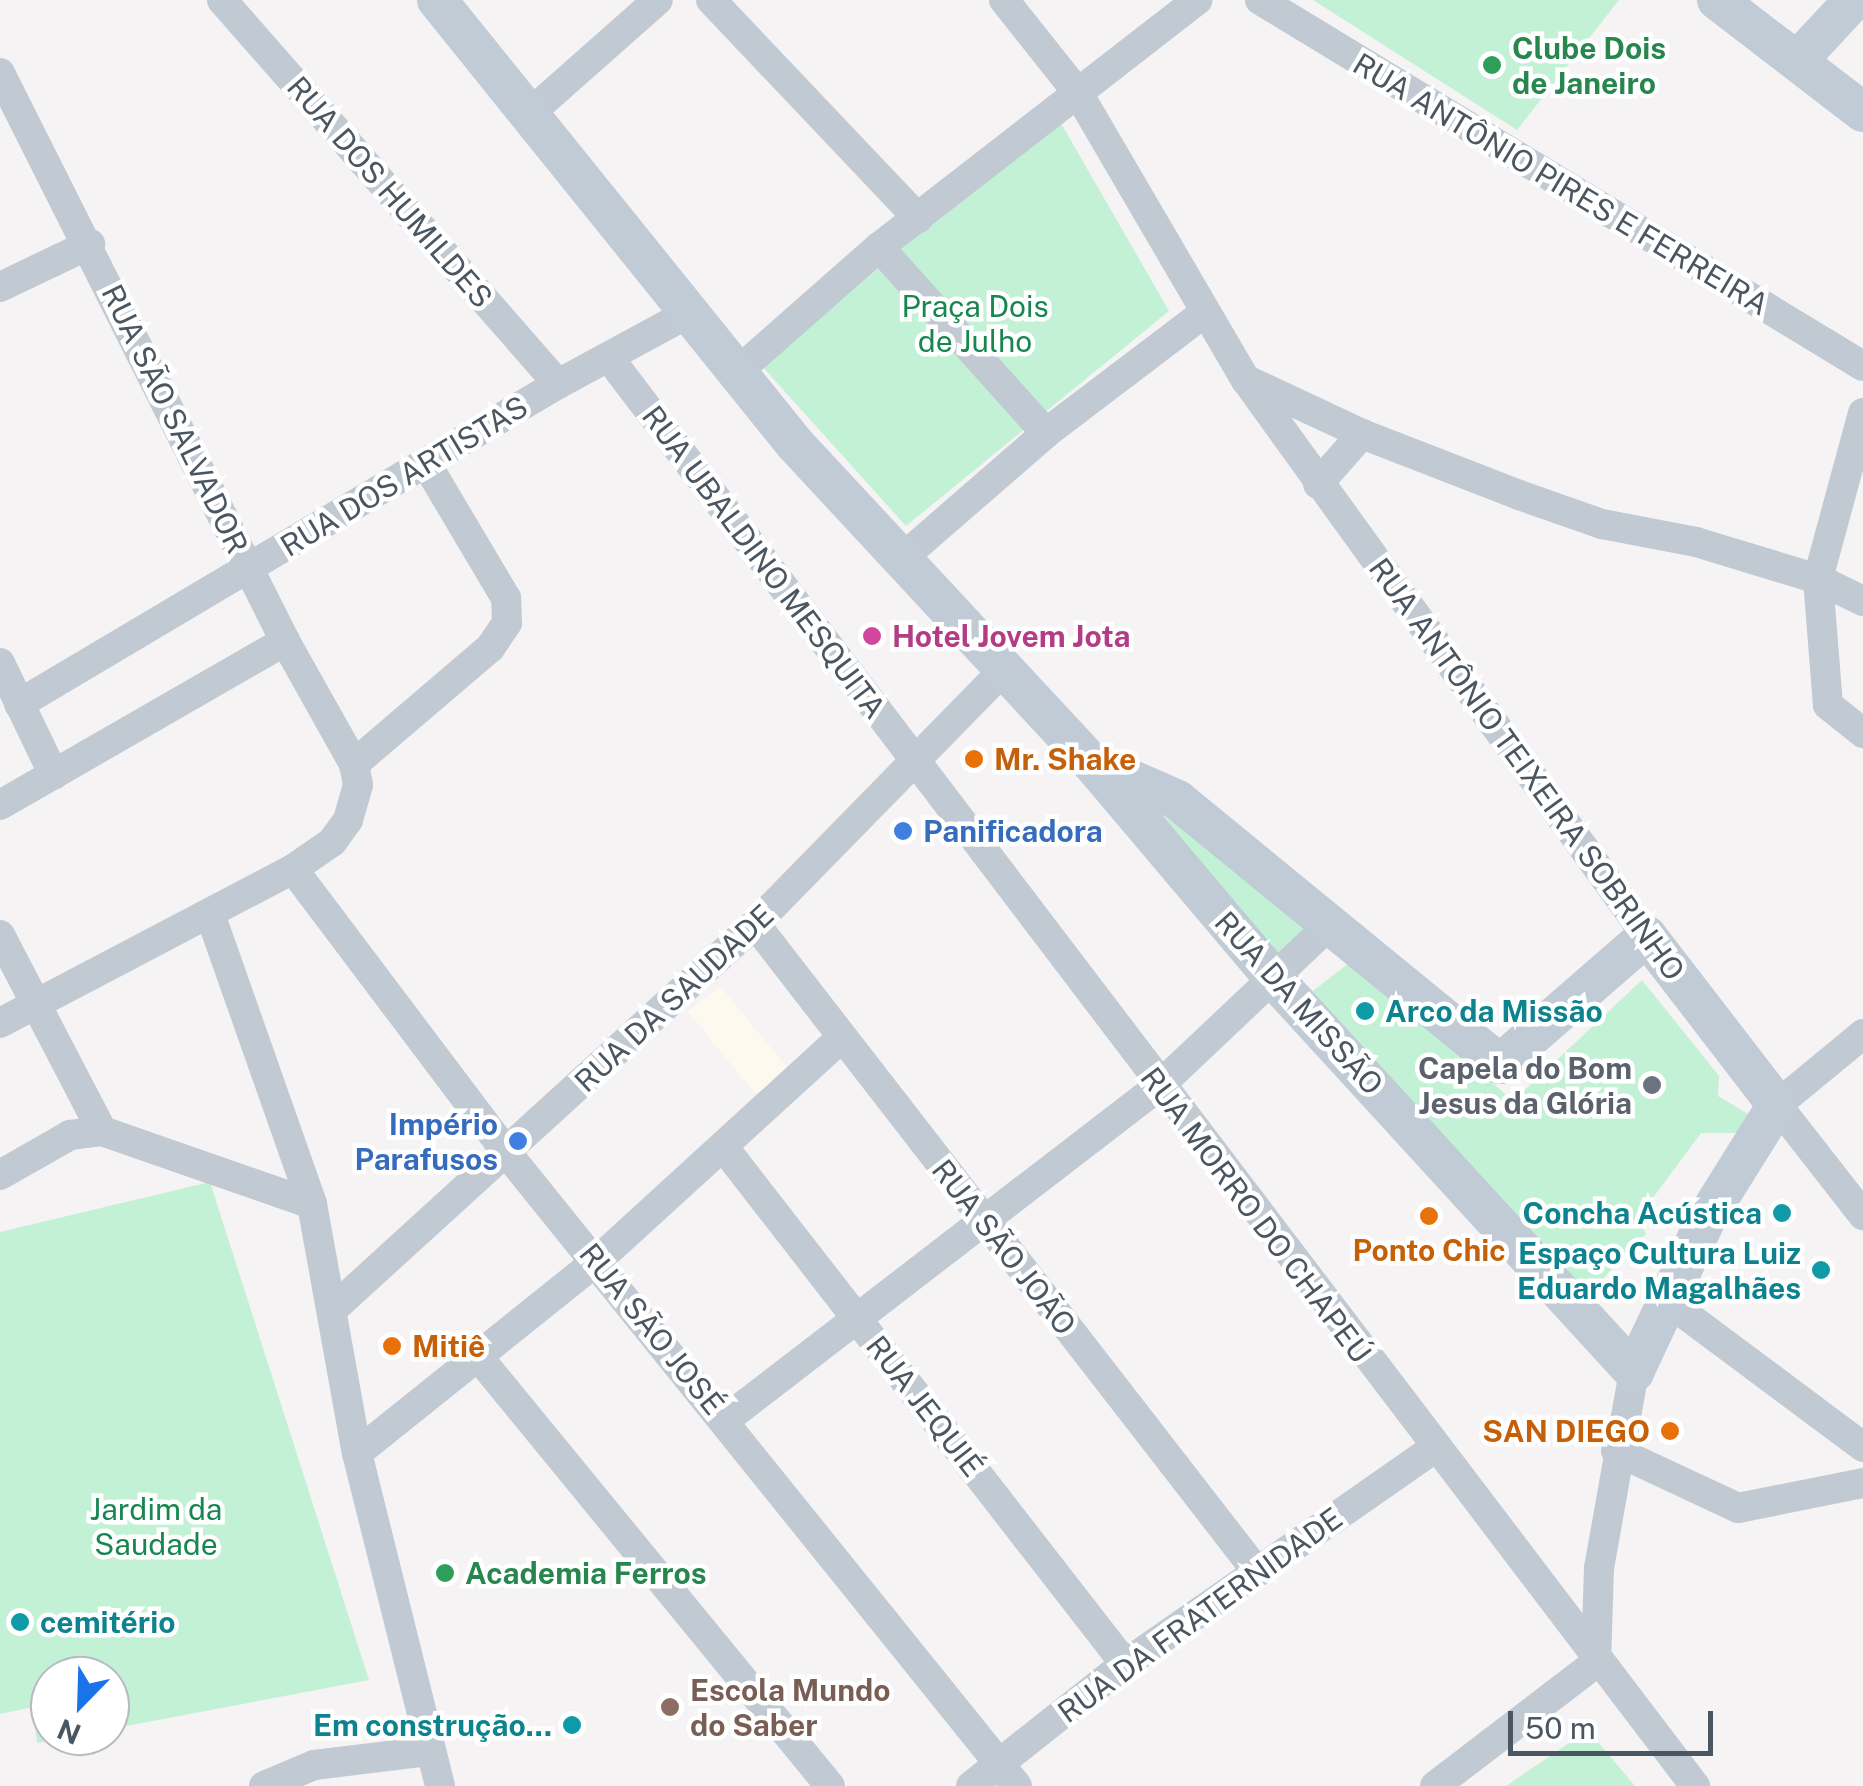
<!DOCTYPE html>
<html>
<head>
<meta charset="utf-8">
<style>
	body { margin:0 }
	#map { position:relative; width:1863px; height:1786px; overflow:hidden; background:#f5f3f3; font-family:"Public Sans",sans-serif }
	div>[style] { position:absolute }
	.commercial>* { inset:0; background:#fdf9ef }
	.green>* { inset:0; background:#c3f1d5 }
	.street>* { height:30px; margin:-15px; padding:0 15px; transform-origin:15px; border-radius:15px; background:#c1cad2 }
	.secondary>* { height:40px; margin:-20px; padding:0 20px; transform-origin:20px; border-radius:20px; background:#c1cbd6 }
	.dots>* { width:28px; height:28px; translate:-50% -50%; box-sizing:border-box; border:5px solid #fff; border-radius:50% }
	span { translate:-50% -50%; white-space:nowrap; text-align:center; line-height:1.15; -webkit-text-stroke:9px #fff; paint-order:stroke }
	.leisure-label { font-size:30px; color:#27864d; font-weight:700 }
	.left { translate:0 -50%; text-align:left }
	.street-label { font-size:30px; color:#4a5661 }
	.park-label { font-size:30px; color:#17864f }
	.hotel-label { font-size:30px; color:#b23c85; font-weight:700 }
	.food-label { font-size:30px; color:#c56008; font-weight:700 }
	.right { translate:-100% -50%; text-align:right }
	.shop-label { font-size:30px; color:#366cbe; font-weight:700 }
	.culture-label { font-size:30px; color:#0d838f; font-weight:700 }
	.worship-label { font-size:30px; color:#5b616d; font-weight:700 }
	.education-label { font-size:30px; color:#785e54; font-weight:700 }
	.north { position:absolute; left:30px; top:1656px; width:100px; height:100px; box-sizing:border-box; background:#fff; border:2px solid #b7bbc0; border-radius:50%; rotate:203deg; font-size:28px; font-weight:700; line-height:40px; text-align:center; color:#4a5661 }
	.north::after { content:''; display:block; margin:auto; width:35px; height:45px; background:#1a73e8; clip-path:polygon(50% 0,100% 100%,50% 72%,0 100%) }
	.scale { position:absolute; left:1508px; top:1711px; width:205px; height:45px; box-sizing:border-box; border:5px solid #4a5661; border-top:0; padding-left:12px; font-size:30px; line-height:35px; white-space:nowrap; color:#4a5661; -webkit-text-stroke:8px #fff; paint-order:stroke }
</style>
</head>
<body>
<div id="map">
	<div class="commercial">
		<div style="clip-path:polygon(720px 986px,791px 1072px,759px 1098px,688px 1012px)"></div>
	</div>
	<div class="green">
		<div style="clip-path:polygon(1313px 0,1619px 0,1517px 130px)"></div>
		<div style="clip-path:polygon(1058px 118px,1169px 311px,906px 526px,760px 364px)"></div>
		<div style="clip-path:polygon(1145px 791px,1309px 926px,1276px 959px,1137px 805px)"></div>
		<div style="clip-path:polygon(1353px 960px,1513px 1101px,1642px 980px,1719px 1076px,1718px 1096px,1753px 1117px,1746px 1133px,1701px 1133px,1638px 1218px,1646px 1234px,1587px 1295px,1309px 994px)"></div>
		<div style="clip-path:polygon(210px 1182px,369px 1680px,110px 1729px,110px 1676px,50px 1676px,50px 1736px,74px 1736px,37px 1743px,33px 1707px,0 1714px,0 1232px)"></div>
		<div style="clip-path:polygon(1588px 1730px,1635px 1786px,1506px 1786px)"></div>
	</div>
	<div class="street">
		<div style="left:222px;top:0;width:510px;rotate:48.81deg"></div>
		<div style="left:711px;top:0;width:301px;rotate:46.5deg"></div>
		<div style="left:1004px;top:0;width:119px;rotate:51.5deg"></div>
		<div style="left:1078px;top:93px;width:333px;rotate:59.7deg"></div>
		<div style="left:1246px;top:380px;width:686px;rotate:54.2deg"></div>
		<div style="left:1260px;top:0;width:705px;rotate:31.26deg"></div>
		<div style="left:0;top:73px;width:635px;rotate:63.35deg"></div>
		<div style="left:285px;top:641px;width:141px;rotate:60.7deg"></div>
		<div style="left:354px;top:764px;width:21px;rotate:79deg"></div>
		<div style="left:358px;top:785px;width:36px;rotate:106deg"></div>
		<div style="left:348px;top:820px;width:27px;rotate:126deg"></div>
		<div style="left:332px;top:842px;width:47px;rotate:145.3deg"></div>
		<div style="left:293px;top:869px;width:331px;rotate:152.3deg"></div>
		<div style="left:529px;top:114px;width:172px;rotate:-41.5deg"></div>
		<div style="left:879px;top:247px;width:250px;rotate:48.1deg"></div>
		<div style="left:0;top:287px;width:100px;rotate:-25.5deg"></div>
		<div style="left:610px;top:359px;width:1793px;rotate:52.75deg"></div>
		<div style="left:736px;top:373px;width:191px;rotate:-41.4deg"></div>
		<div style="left:879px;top:247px;width:403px;rotate:-37.8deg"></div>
		<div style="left:1249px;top:381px;width:125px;rotate:25.1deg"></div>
		<div style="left:1362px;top:434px;width:168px;rotate:21.2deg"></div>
		<div style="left:1519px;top:495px;width:88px;rotate:19.3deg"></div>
		<div style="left:1602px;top:524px;width:96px;rotate:10.8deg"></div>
		<div style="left:1696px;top:542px;width:127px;rotate:16.9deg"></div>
		<div style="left:1818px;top:579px;width:50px;rotate:26.1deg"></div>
		<div style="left:1863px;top:413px;width:172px;rotate:105.2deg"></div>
		<div style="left:1818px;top:579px;width:126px;rotate:85.5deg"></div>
		<div style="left:1828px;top:705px;width:45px;rotate:38.7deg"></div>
		<div style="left:1318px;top:484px;width:67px;rotate:-48.7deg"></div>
		<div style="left:899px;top:561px;width:195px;rotate:-41deg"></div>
		<div style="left:1046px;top:433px;width:197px;rotate:-37.2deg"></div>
		<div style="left:0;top:663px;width:124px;rotate:64.3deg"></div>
		<div style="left:19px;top:704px;width:627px;rotate:-30.7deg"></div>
		<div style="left:558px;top:384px;width:147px;rotate:-28.5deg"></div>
		<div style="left:354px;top:764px;width:179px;rotate:-40.5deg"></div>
		<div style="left:490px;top:648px;width:30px;rotate:-56deg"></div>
		<div style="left:507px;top:623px;width:25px;rotate:-92deg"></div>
		<div style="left:506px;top:598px;width:157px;rotate:-120.7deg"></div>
		<div style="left:0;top:805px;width:329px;rotate:-29.9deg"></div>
		<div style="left:293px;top:869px;width:354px;rotate:53deg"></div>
		<div style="left:506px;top:1152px;width:814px;rotate:51.13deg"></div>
		<div style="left:210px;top:914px;width:307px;rotate:70.6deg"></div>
		<div style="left:312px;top:1204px;width:253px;rotate:79.8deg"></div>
		<div style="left:357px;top:1453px;width:343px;rotate:76deg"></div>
		<div style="left:755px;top:924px;width:816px;rotate:52.22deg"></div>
		<div style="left:0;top:935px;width:221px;rotate:62.5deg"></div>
		<div style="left:102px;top:1131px;width:222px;rotate:19.2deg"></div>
		<div style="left:1863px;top:1034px;width:112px;rotate:140.5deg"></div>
		<div style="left:1777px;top:1105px;width:140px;rotate:52deg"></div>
		<div style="left:725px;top:1149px;width:652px;rotate:52.16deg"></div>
		<div style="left:0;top:1175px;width:81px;rotate:-29.7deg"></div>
		<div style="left:70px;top:1135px;width:32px;rotate:-7deg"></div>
		<div style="left:1666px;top:1300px;width:246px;rotate:36.7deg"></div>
		<div style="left:332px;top:1310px;width:573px;rotate:-42.38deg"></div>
		<div style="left:755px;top:924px;width:353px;rotate:-45.6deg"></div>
		<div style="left:480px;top:1359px;width:552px;rotate:50.66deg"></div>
		<div style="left:725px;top:1420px;width:548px;rotate:-37.58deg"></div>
		<div style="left:1159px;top:1086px;width:230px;rotate:-43.4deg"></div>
		<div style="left:1616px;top:1451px;width:135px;rotate:25deg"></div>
		<div style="left:1738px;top:1508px;width:127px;rotate:-11.3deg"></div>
		<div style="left:357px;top:1453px;width:309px;rotate:-38.7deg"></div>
		<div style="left:598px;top:1260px;width:328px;rotate:-42.4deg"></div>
		<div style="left:1596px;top:1663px;width:95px;rotate:-88.2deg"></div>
		<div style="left:1599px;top:1568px;width:199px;rotate:-79.9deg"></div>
		<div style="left:264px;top:1786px;width:54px;rotate:-22.8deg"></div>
		<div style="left:314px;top:1765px;width:117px;rotate:-6.9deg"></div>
		<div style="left:971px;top:1786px;width:196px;rotate:-38.4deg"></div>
		<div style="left:1125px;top:1664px;width:376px;rotate:-34.9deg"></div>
		<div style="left:1435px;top:1786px;width:203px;rotate:-37.4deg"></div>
	</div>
	<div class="secondary">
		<div style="left:437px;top:0;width:570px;rotate:51.12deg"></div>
		<div style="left:795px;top:444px;width:434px;rotate:47.1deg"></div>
		<div style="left:1091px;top:762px;width:285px;rotate:49.8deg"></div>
		<div style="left:1275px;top:980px;width:532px;rotate:47.52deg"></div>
		<div style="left:1634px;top:1372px;width:171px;rotate:-64.8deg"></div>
		<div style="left:1707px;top:1217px;width:132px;rotate:-58deg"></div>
		<div style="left:1777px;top:1105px;width:213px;rotate:-127.6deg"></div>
		<div style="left:1647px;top:936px;width:195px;rotate:139deg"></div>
		<div style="left:1500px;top:1064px;width:416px;rotate:-140.7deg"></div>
		<div style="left:1178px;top:800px;width:95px;rotate:-156.4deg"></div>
		<div style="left:1717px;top:0;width:184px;rotate:37.5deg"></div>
		<div style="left:1798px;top:60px;width:82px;rotate:-47deg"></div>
	</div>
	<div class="dots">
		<div style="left:1492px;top:65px;background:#2e9e5b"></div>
		<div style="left:872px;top:636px;background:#d1479c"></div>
		<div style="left:974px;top:759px;background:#e8710a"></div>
		<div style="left:903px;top:831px;background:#3f7fe0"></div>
		<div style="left:1365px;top:1011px;background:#0f9aa8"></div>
		<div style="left:1652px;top:1085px;background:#6b7280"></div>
		<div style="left:518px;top:1141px;background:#3f7fe0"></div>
		<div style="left:1782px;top:1213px;background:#0f9aa8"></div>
		<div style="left:1429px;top:1216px;background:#e8710a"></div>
		<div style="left:1821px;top:1270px;background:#0f9aa8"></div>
		<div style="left:392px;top:1346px;background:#e8710a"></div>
		<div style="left:1670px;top:1431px;background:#e8710a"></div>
		<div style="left:445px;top:1573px;background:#2e9e5b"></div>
		<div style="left:20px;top:1622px;background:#0f9aa8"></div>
		<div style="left:670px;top:1707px;background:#8d6e63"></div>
		<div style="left:572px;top:1725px;background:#0f9aa8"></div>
	</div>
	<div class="leisure-label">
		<span class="left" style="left:1512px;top:65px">Clube Dois<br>de Janeiro</span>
		<span class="left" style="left:465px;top:1573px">Academia Ferros</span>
	</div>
	<div class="street-label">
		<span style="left:1561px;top:184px;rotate:31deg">RUA ANTÔNIO PIRES E FERREIRA</span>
		<span style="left:390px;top:192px;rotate:49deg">RUA DOS HUMILDES</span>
		<span style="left:175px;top:419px;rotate:64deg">RUA SÃO SALVADOR</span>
		<span style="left:404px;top:476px;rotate:-31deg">RUA DOS ARTISTAS</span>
		<span style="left:764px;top:562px;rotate:53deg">RUA UBALDINO MESQUITA</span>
		<span style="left:1527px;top:769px;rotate:54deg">RUA ANTÔNIO TEIXEIRA SOBRINHO</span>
		<span style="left:674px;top:998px;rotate:-43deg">RUA DA SAUDADE</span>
		<span style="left:1299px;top:1003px;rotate:48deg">RUA DA MISSÃO</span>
		<span style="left:1256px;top:1215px;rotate:53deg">RUA MORRO DO CHAPEÚ</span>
		<span style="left:1004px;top:1247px;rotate:52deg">RUA SÃO JOÃO</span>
		<span style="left:652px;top:1329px;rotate:51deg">RUA SÃO JOSÉ</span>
		<span style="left:925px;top:1406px;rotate:52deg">RUA JEQUIÉ</span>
		<span style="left:1200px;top:1615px;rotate:-36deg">RUA DA FRATERNIDADE</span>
	</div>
	<div class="park-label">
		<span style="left:975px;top:323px">Praça Dois<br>de Julho</span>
		<span style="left:156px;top:1526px">Jardim da<br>Saudade</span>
	</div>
	<div class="hotel-label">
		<span class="left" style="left:892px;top:636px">Hotel Jovem Jota</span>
	</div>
	<div class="food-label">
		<span class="left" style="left:994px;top:759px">Mr. Shake</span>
		<span style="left:1429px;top:1250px">Ponto Chic</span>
		<span class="left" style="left:412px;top:1346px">Mitiê</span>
		<span class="right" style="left:1650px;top:1431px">SAN DIEGO</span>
	</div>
	<div class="shop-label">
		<span class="left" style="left:923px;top:831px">Panificadora</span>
		<span class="right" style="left:498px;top:1141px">Império<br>Parafusos</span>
	</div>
	<div class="culture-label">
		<span class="left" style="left:1385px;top:1011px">Arco da Missão</span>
		<span class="right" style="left:1762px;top:1213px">Concha Acústica</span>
		<span class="right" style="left:1801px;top:1270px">Espaço Cultura Luiz<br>Eduardo Magalhães</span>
		<span class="left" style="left:40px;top:1622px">cemitério</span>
		<span class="right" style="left:552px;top:1725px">Em construção...</span>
	</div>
	<div class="worship-label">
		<span class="right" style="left:1632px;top:1085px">Capela do Bom<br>Jesus da Glória</span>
	</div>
	<div class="education-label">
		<span class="left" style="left:690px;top:1707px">Escola Mundo<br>do Saber</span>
	</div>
	<div class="north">N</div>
	<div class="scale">50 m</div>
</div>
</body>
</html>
